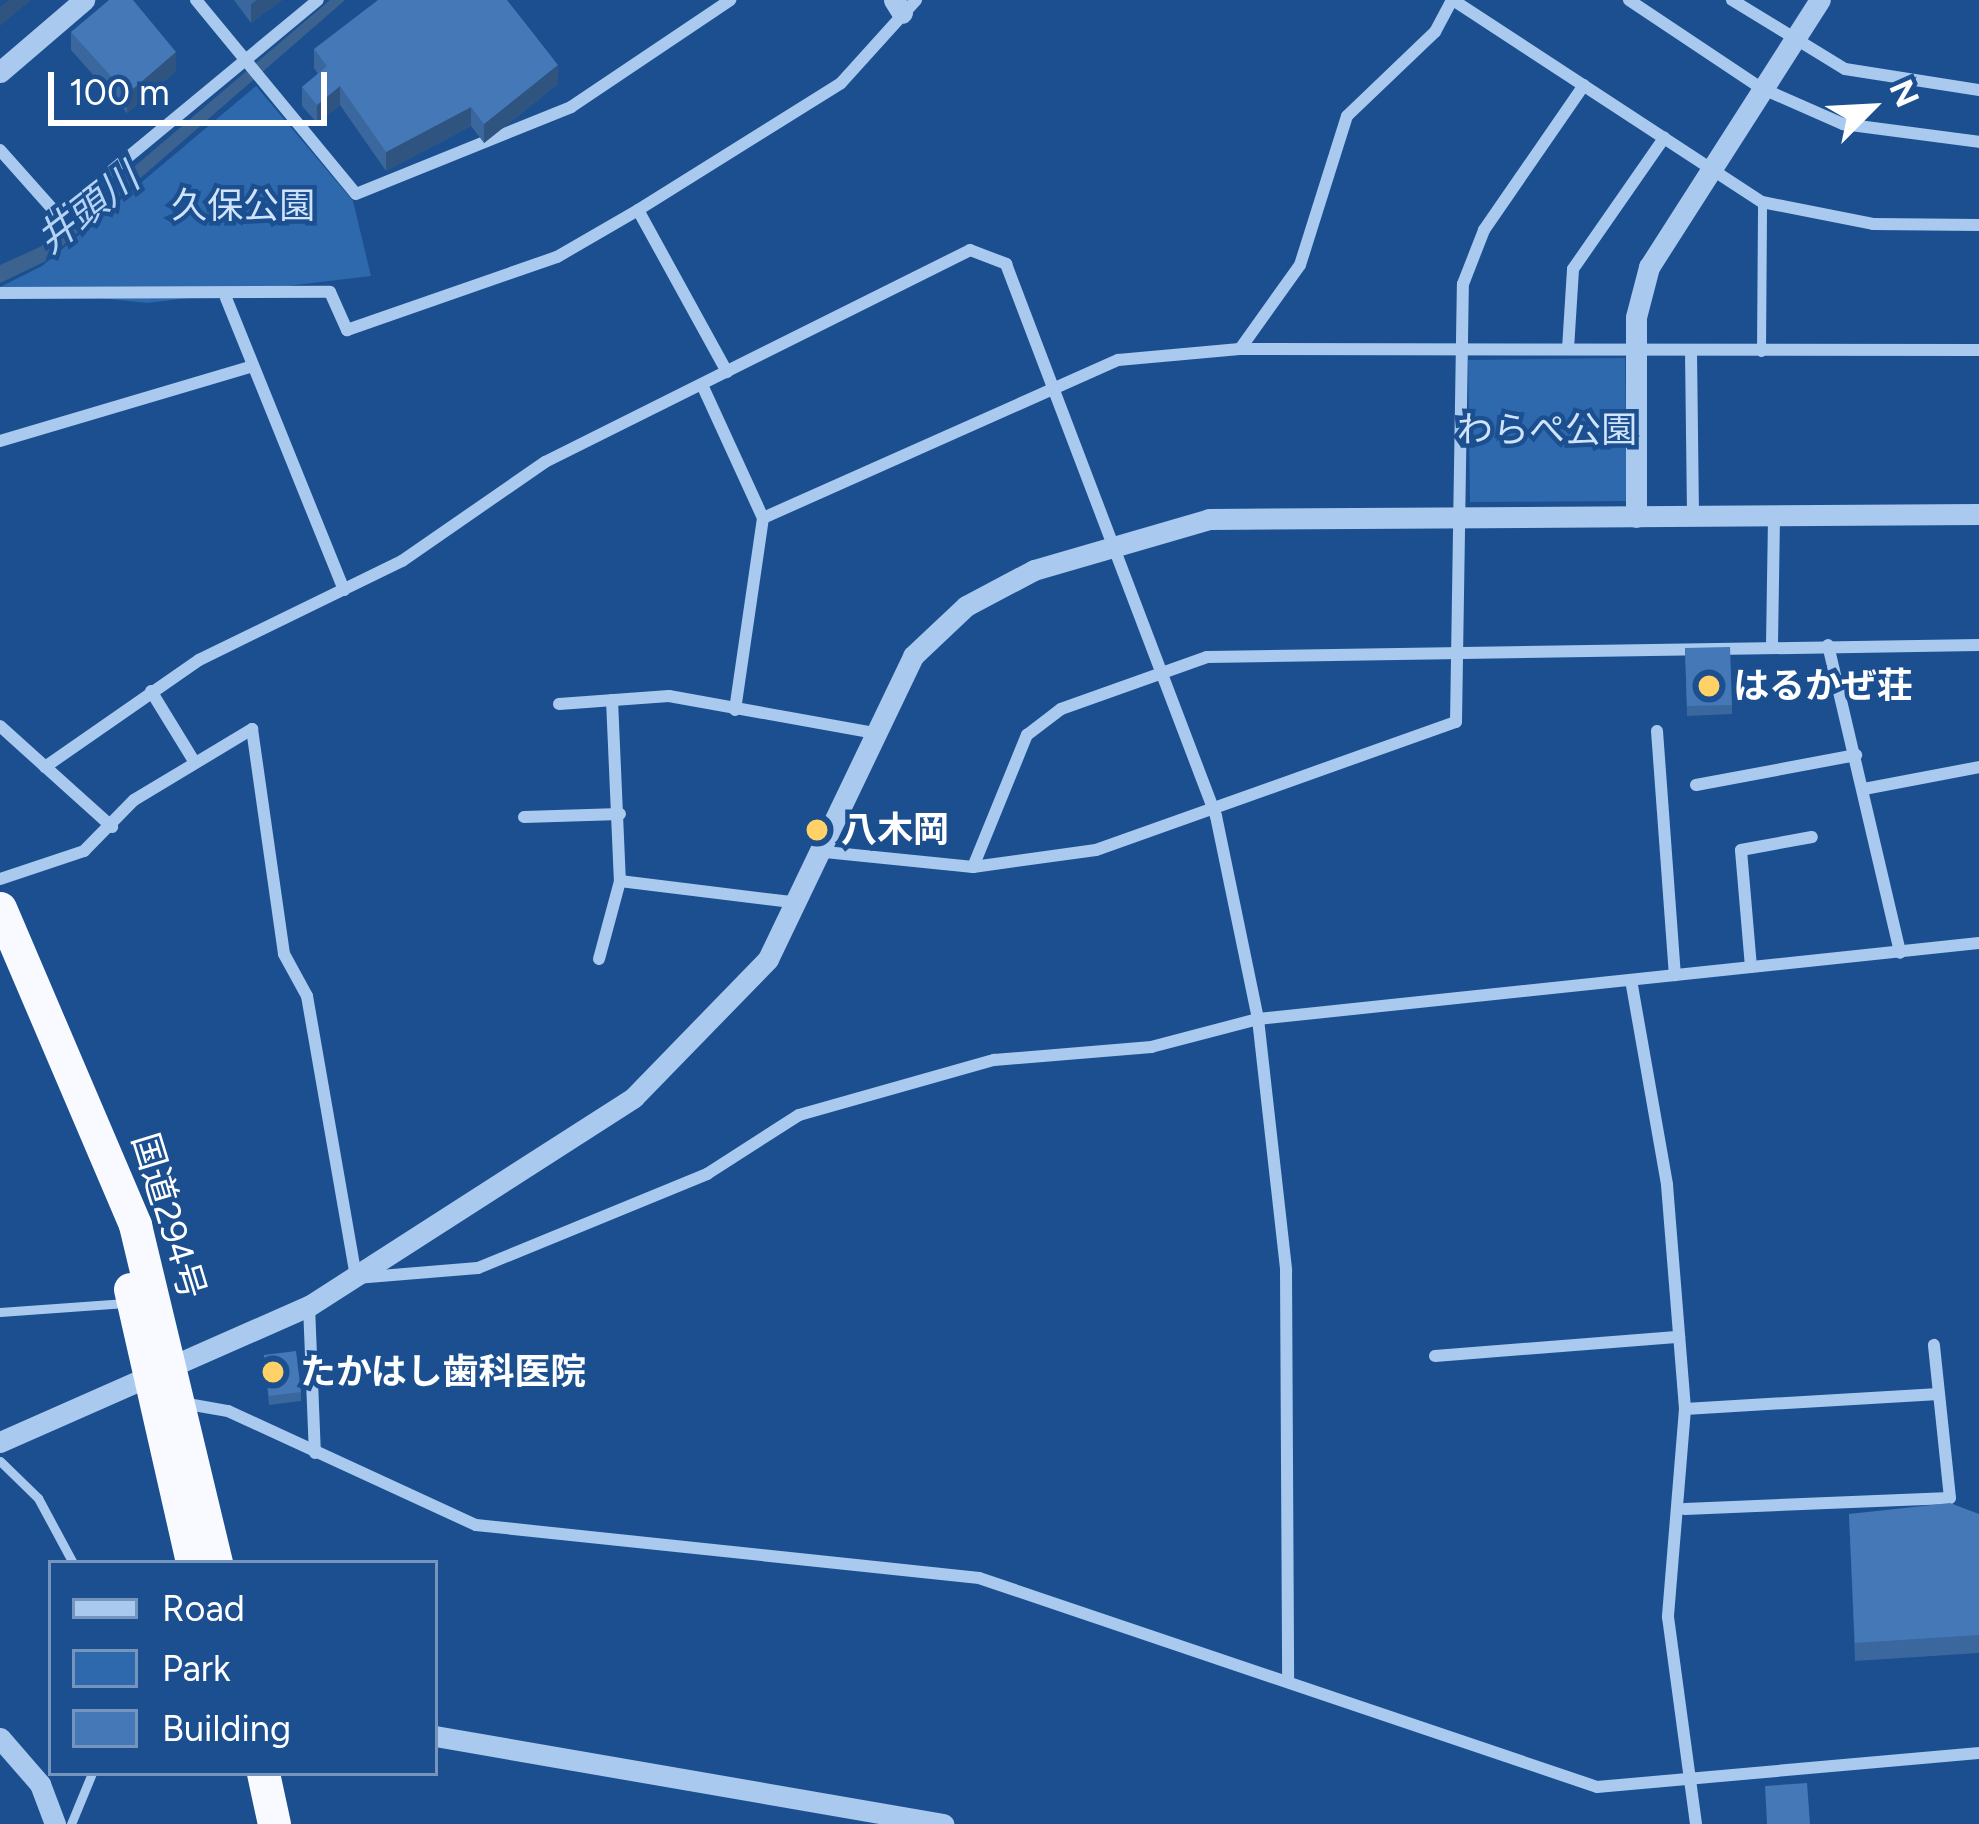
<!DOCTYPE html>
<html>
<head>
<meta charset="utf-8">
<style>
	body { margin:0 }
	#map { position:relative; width:1979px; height:1824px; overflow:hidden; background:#1b4f8f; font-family:Figtree,"Noto Sans JP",sans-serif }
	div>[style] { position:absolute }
	.green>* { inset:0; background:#2e69ad }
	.water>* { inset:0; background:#3c6290 }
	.service>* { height:9px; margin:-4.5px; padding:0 4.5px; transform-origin:4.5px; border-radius:4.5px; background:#a9c9ee }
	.minor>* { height:12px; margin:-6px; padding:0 6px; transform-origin:6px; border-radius:6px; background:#a9c9ee }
	.tertiary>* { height:21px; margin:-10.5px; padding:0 10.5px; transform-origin:10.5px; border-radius:10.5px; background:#a9c9ee }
	.trunk>* { height:33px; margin:-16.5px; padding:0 16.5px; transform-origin:16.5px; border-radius:16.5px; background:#f8faff }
	.wall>* { inset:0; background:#3a679d }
	.shaded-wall>* { inset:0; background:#305480 }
	.building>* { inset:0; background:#4478b7 }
	.dots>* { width:33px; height:33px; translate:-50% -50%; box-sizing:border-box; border:6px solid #1b4f8f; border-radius:50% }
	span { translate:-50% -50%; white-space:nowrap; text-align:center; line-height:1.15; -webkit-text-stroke:9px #1b4f8f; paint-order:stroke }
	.park-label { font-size:36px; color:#cfe3fa }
	.poi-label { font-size:36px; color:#fff; font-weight:700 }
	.left { translate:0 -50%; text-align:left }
	.street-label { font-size:36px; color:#fff }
	.water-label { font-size:39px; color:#b5d3f5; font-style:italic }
	.legend { position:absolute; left:48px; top:1560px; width:390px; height:216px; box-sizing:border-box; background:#1b4f8f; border:3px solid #7695bc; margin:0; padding:15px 21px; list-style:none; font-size:36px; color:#fff }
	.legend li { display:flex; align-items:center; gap:24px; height:60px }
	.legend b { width:60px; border:3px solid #7695bc }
	.north { position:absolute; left:1811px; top:48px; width:120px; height:120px; -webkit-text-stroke:9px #1b4f8f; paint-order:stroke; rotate:66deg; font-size:33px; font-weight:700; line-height:48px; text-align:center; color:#fff }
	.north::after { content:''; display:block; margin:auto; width:42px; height:54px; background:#fff; clip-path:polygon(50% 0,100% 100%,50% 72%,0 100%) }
	.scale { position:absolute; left:48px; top:72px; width:279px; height:54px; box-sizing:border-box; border:6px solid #fff; border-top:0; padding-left:15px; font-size:36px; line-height:42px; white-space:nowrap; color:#fff; -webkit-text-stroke:9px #1b4f8f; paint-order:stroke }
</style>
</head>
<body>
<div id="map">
	<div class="green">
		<div style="clip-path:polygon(256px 86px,353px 201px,371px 276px,147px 303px,0 287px,42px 266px)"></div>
		<div style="clip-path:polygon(1625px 358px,1627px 501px,1470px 502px,1468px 360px)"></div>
	</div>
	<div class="water">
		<div style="clip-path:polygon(330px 0,345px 0,44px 262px,0 283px,0 265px,40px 247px)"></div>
	</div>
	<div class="service">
		<div style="left:1761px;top:352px;width:150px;rotate:-89.6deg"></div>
		<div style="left:0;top:1312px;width:126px;rotate:-4.1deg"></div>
		<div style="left:0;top:1461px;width:53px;rotate:44.2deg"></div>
		<div style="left:38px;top:1498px;width:74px;rotate:61.7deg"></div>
		<div style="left:71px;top:1824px;width:55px;rotate:-67.6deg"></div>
	</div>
	<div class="minor">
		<div style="left:196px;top:0;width:251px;rotate:50.5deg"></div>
		<div style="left:356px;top:194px;width:232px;rotate:-22deg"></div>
		<div style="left:571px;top:107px;width:192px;rotate:-33.9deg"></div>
		<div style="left:1453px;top:0;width:369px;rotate:33.2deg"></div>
		<div style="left:1762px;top:202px;width:113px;rotate:11.2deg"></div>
		<div style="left:1873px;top:224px;width:106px;rotate:0.5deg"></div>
		<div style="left:1629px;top:0;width:159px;rotate:33.7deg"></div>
		<div style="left:1761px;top:88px;width:90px;rotate:23.7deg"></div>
		<div style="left:1843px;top:124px;width:137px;rotate:7.5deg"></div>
		<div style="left:1732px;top:0;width:132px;rotate:31.4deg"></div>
		<div style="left:1845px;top:69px;width:136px;rotate:8.9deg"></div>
		<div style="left:0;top:150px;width:87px;rotate:48.3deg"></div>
		<div style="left:58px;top:215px;width:337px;rotate:-39.6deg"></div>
		<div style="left:638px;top:210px;width:185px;rotate:61.2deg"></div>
		<div style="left:0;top:293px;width:330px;rotate:-0.2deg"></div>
		<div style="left:330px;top:292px;width:42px;rotate:65.9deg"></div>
		<div style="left:347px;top:330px;width:222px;rotate:-19.2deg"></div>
		<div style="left:557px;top:257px;width:94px;rotate:-30.1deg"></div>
		<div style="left:638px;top:210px;width:239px;rotate:-32deg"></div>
		<div style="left:841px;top:83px;width:112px;rotate:-47.9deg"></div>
		<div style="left:226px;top:298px;width:315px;rotate:68deg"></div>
		<div style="left:1240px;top:349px;width:103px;rotate:-54.5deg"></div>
		<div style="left:1300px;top:265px;width:156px;rotate:-72.5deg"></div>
		<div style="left:1347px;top:116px;width:122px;rotate:-43.7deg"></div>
		<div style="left:1435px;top:32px;width:36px;rotate:-62deg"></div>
		<div style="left:1568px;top:349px;width:80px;rotate:-86.4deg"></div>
		<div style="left:1573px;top:269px;width:160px;rotate:-55.2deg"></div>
		<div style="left:1691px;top:351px;width:165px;rotate:89.3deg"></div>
		<div style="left:703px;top:387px;width:144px;rotate:65.4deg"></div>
		<div style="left:763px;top:518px;width:194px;rotate:98.3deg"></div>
		<div style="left:0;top:441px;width:264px;rotate:-16.5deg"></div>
		<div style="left:763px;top:518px;width:389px;rotate:-24deg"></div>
		<div style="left:1118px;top:360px;width:122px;rotate:-5.2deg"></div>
		<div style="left:1240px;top:349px;width:739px;rotate:0.08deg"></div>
		<div style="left:1772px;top:645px;width:130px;rotate:-89.1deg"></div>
		<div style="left:1828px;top:645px;width:316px;rotate:76.8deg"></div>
		<div style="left:151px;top:691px;width:79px;rotate:58.5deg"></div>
		<div style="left:612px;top:700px;width:181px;rotate:87.5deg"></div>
		<div style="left:620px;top:881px;width:179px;rotate:7deg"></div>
		<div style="left:559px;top:704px;width:110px;rotate:-4.2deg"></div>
		<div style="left:669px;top:696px;width:204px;rotate:10.2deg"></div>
		<div style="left:0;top:726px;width:151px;rotate:42deg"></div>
		<div style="left:1657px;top:731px;width:245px;rotate:85.8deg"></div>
		<div style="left:45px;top:767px;width:188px;rotate:-34.8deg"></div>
		<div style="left:199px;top:660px;width:226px;rotate:-26deg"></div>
		<div style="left:402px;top:561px;width:174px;rotate:-34.7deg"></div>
		<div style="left:545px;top:462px;width:475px;rotate:-26.5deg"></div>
		<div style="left:970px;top:250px;width:39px;rotate:21deg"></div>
		<div style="left:1006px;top:264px;width:591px;rotate:69.17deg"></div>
		<div style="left:1216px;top:816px;width:207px;rotate:78.3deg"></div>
		<div style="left:1258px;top:1019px;width:253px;rotate:83.6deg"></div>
		<div style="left:1286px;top:1270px;width:408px;rotate:89.7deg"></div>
		<div style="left:1696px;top:785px;width:163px;rotate:-10.6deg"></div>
		<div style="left:1864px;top:789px;width:117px;rotate:-10.8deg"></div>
		<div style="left:524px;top:817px;width:96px;rotate:-1.8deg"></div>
		<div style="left:825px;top:852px;width:149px;rotate:5.8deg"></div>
		<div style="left:973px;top:867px;width:124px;rotate:-7.9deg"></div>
		<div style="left:1096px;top:850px;width:382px;rotate:-19.6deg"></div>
		<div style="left:1456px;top:722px;width:438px;rotate:-89.1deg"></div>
		<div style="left:1463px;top:284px;width:58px;rotate:-68.7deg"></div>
		<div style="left:1484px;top:230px;width:176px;rotate:-55.4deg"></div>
		<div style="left:973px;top:867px;width:143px;rotate:-67.8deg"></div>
		<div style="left:1027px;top:735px;width:43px;rotate:-37.4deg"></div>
		<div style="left:1061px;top:709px;width:155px;rotate:-19.6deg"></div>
		<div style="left:1207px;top:657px;width:772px;rotate:-0.89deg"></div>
		<div style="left:0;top:879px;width:89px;rotate:-18.4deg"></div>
		<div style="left:84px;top:851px;width:71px;rotate:-45.6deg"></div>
		<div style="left:134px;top:800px;width:138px;rotate:-31deg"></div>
		<div style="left:252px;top:729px;width:227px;rotate:81.9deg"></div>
		<div style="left:284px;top:954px;width:48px;rotate:61.3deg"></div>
		<div style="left:307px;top:996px;width:286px;rotate:80.1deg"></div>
		<div style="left:356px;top:1278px;width:122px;rotate:-4.7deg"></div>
		<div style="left:478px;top:1268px;width:248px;rotate:-22.3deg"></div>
		<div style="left:707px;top:1174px;width:109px;rotate:-32.7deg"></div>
		<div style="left:799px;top:1115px;width:203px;rotate:-15.8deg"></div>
		<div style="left:994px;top:1060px;width:158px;rotate:-4.7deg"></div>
		<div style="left:1151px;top:1047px;width:111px;rotate:-14.7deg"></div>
		<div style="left:1258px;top:1019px;width:725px;rotate:-6.02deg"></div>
		<div style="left:599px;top:959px;width:81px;rotate:-74.9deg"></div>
		<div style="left:1751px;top:967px;width:117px;rotate:-94.9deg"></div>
		<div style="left:1741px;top:850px;width:72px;rotate:-10.4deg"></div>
		<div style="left:1631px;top:980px;width:208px;rotate:80deg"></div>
		<div style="left:1667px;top:1185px;width:225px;rotate:85.4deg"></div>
		<div style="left:1685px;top:1409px;width:209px;rotate:94.7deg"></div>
		<div style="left:1668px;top:1617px;width:209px;rotate:82.3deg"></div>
		<div style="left:309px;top:1306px;width:147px;rotate:87.7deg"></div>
		<div style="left:1435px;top:1356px;width:245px;rotate:-4.5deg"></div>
		<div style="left:182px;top:1403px;width:47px;rotate:9.9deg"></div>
		<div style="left:228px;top:1411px;width:273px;rotate:24.7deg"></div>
		<div style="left:476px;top:1525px;width:506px;rotate:6.01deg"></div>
		<div style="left:979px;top:1578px;width:652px;rotate:18.68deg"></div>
		<div style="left:1597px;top:1787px;width:384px;rotate:-5.1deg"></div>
		<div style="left:1685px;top:1409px;width:254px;rotate:-3.4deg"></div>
		<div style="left:1685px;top:1509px;width:265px;rotate:-2.4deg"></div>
		<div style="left:1950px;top:1498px;width:154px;rotate:-96deg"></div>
	</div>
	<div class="tertiary">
		<div style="left:894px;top:0;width:15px;rotate:58deg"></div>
		<div style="left:0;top:72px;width:111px;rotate:-40.6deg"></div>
		<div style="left:1636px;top:517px;width:200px;rotate:-90deg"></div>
		<div style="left:1636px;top:317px;width:52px;rotate:-75.4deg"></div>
		<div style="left:1649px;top:267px;width:317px;rotate:-57.4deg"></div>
		<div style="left:0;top:1442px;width:338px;rotate:-23.8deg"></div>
		<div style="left:309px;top:1306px;width:386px;rotate:-32.7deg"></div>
		<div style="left:634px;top:1097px;width:192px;rotate:-45.8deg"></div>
		<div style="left:768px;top:959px;width:336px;rotate:-64.4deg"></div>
		<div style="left:913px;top:656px;width:73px;rotate:-43.3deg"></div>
		<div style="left:966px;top:606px;width:77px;rotate:-27.9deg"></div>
		<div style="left:1034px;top:570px;width:182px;rotate:-16.2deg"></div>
		<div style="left:1209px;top:519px;width:770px;rotate:-0.37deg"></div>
		<div style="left:435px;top:1736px;width:516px;rotate:9.83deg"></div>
		<div style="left:0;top:1738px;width:61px;rotate:49deg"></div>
		<div style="left:40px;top:1784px;width:43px;rotate:69.4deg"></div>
	</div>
	<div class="trunk">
		<div style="left:0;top:908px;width:345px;rotate:66.9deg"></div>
		<div style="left:135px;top:1225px;width:348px;rotate:76.5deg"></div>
		<div style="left:130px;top:1289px;width:281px;rotate:77.2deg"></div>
		<div style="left:263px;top:1773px;width:52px;rotate:77.8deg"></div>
	</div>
	<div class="wall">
		<div style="clip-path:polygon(234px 0,282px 0,251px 23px)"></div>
		<div style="clip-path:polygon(71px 32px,176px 71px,127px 113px,71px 50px)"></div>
		<div style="clip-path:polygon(314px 49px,558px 84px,484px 143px,471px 126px,386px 171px,340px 105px,317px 123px,302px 106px,302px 87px,318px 74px,314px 68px)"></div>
		<div style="clip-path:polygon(1685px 648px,1732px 705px,1732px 714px,1687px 716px)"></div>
		<div style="clip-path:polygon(264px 1355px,301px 1392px,301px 1401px,269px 1405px)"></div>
		<div style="clip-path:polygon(1849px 1514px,1979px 1514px,1979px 1653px,1855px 1661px)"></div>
	</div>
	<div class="shaded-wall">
		<div style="clip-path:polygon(9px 0,31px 0,0 26px,0 7px)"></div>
		<div style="clip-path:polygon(257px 0,282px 0,251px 23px,251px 4px)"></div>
		<div style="clip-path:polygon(176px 52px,176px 71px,127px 113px,127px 94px)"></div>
		<div style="clip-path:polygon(558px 65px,558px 84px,484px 143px,484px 124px)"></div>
		<div style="clip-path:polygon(340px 86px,340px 105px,317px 123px,317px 105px)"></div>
		<div style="clip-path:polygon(471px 107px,471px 126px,386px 171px,386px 152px)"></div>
	</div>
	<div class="building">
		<div style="clip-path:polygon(109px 0,133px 0,176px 52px,127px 94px,71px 32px)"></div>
		<div style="clip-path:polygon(378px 0,507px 0,558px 65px,484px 124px,471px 107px,386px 152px,340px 86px,317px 105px,302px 87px,327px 66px,314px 49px)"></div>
		<div style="clip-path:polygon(1730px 647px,1732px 705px,1687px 706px,1685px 648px)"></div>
		<div style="clip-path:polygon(296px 1351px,301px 1392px,269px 1396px,264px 1355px)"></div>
		<div style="clip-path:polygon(1950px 1503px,1979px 1514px,1979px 1635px,1855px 1643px,1849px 1514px)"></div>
		<div style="clip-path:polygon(1807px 1783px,1810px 1824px,1767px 1824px,1765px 1786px)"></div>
	</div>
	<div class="dots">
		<div style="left:1709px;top:686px;background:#ffd166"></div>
		<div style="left:817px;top:830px;background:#ffd166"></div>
		<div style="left:273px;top:1372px;background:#ffd166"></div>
	</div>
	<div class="park-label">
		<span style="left:243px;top:206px">久保公園</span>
		<span style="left:1547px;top:430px">わらぺ公園</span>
	</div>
	<div class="poi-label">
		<span class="left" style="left:1733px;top:686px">はるかぜ荘</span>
		<span class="left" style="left:841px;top:830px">八木岡</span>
		<span class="left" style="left:300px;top:1372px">たかはし歯科医院</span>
	</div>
	<div class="street-label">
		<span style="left:169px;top:1216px;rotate:73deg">国道294号</span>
	</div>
	<div class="water-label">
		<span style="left:88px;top:209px;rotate:-38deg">井頭川</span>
	</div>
	<ul class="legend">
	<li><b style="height:15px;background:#a9c9ee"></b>Road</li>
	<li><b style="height:33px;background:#2e69ad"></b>Park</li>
	<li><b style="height:33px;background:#4478b7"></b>Building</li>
	</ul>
	<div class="north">N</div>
	<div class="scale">100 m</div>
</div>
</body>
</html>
